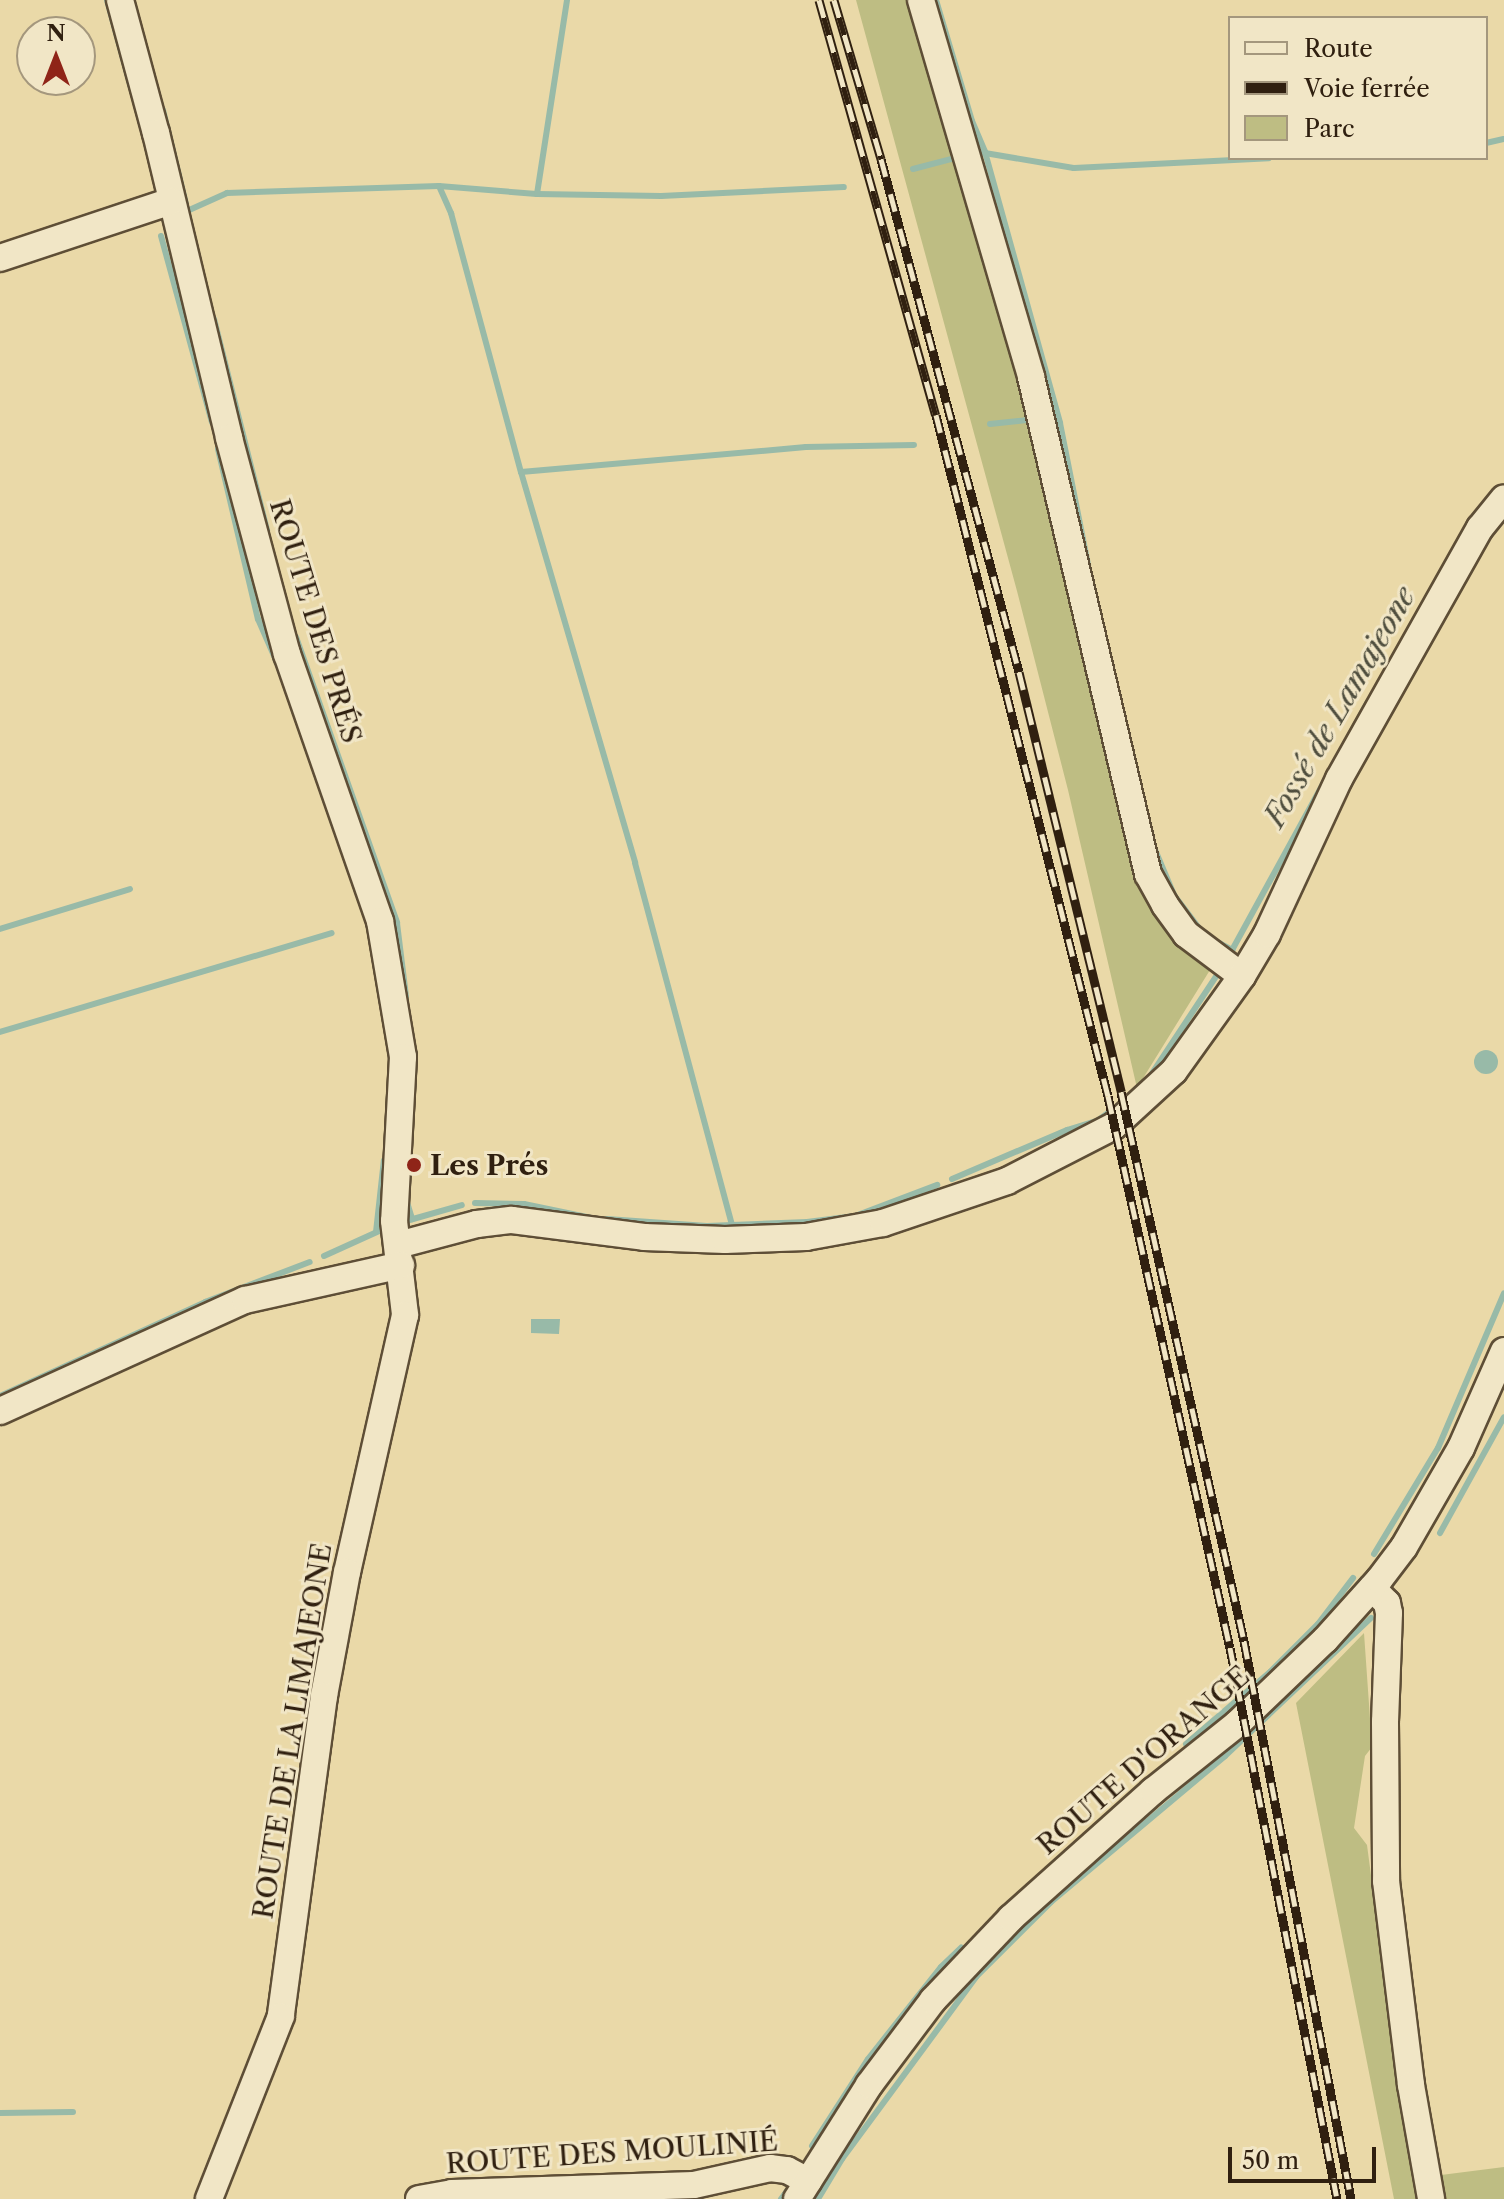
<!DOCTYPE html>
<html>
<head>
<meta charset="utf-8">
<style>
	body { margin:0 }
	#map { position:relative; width:1504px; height:2199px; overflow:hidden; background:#ead9a8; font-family:"Libre Caslon Text",serif }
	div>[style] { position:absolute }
	.green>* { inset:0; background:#bebd83 }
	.water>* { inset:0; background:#98baa8 }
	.round { border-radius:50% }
	.stream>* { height:6px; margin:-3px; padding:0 3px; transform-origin:3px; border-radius:3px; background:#98baa8 }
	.roads { filter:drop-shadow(2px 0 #5e4e36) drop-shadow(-2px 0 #5e4e36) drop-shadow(0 2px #5e4e36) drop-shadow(0 -2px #5e4e36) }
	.minor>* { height:26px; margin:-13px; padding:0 13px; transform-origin:13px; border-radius:13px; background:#f1e6c6 }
	.rail>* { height:9px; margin-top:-4.5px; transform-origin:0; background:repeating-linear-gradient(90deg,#f1e6c6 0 18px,#302010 0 36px); box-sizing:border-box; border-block:2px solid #302010 }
	.dots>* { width:22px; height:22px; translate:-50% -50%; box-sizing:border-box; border:4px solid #f1e6c6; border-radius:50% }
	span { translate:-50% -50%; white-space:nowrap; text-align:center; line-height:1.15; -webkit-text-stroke:6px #f1e6c6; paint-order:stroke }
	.street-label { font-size:28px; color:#302010 }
	.poi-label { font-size:28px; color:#302010; font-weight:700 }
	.left { translate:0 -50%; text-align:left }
	.water-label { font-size:30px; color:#4f4e3e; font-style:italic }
	.legend { position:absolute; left:1228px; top:16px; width:260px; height:144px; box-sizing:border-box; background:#f1e6c6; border:2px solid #a4977d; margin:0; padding:10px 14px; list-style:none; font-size:24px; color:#302010 }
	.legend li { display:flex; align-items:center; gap:16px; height:40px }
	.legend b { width:40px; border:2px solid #a4977d }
	.north { position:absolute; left:16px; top:16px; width:80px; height:80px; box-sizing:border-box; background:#f1e6c6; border:2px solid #a4977d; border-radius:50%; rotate:0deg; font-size:22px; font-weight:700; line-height:32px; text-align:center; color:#302010 }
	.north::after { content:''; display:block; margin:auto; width:28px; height:36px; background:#8f2418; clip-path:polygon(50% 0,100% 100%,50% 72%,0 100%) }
	.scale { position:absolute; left:1228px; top:2147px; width:148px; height:36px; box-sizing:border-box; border:4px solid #302010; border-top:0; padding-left:10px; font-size:24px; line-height:28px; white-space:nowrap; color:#302010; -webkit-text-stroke:6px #f1e6c6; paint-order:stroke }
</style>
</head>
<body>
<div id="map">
	<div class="green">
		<div style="clip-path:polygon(856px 0,916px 0,1007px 309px,1132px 845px,1210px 970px,1137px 1088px,1068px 790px,1017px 591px)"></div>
		<div style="clip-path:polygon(1364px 1633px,1372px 1747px,1365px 1756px,1354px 1828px,1367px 1845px,1389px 2011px,1423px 2199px,1394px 2199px,1296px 1703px)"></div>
		<div style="clip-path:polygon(1504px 2167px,1504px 2199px,1444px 2199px,1441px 2175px)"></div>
	</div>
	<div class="water">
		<div class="round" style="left:1474px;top:1050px;width:24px;height:24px"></div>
		<div style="clip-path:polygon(531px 1319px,560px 1319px,559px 1334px,531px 1333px)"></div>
	</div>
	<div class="stream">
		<div style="left:107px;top:0;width:91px;rotate:74.7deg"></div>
		<div style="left:936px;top:0;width:126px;rotate:73.4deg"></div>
		<div style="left:972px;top:121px;width:34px;rotate:67deg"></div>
		<div style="left:985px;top:152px;width:281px;rotate:74.5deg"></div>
		<div style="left:1060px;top:423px;width:145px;rotate:78.8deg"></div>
		<div style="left:163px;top:110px;width:97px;rotate:76.3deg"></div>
		<div style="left:1486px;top:143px;width:18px;rotate:-13deg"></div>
		<div style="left:979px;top:152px;width:96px;rotate:9.6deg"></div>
		<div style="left:1074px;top:168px;width:195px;rotate:-2.9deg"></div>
		<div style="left:913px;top:169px;width:43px;rotate:-14.7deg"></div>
		<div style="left:439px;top:186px;width:30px;rotate:66deg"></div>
		<div style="left:451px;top:213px;width:268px;rotate:74.9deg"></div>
		<div style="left:521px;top:472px;width:407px;rotate:73.7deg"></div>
		<div style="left:635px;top:863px;width:374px;rotate:75deg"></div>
		<div style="left:537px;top:194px;width:124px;rotate:0.9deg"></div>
		<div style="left:661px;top:196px;width:183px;rotate:-2.8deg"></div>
		<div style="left:187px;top:211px;width:44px;rotate:-24.2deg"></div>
		<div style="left:227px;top:193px;width:212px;rotate:-1.9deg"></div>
		<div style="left:439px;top:186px;width:98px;rotate:4.7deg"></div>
		<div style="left:537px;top:194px;width:196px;rotate:-81.2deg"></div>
		<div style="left:161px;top:236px;width:193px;rotate:74.7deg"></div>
		<div style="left:214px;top:319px;width:218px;rotate:75.9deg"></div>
		<div style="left:990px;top:424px;width:37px;rotate:-6deg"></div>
		<div style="left:218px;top:449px;width:175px;rotate:76.8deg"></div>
		<div style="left:258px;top:619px;width:50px;rotate:66.5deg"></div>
		<div style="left:521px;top:472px;width:286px;rotate:-5deg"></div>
		<div style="left:806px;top:447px;width:108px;rotate:-1.1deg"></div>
		<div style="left:296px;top:637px;width:303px;rotate:70.5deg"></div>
		<div style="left:397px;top:923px;width:74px;rotate:83deg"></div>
		<div style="left:1153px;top:845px;width:54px;rotate:67.2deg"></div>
		<div style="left:1174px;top:895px;width:46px;rotate:52.9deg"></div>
		<div style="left:0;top:929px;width:136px;rotate:-17.1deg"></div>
		<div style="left:1214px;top:940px;width:21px;rotate:29deg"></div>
		<div style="left:1231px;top:952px;width:285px;rotate:-61.3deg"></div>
		<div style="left:0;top:1032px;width:346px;rotate:-16.6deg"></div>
		<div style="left:1151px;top:1075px;width:120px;rotate:-56.6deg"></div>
		<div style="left:952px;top:1179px;width:125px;rotate:-23.1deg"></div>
		<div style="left:1067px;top:1130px;width:31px;rotate:-17deg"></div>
		<div style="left:1097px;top:1121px;width:29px;rotate:-36deg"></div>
		<div style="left:406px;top:1199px;width:21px;rotate:73deg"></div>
		<div style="left:475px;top:1203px;width:49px;rotate:1.2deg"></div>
		<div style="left:524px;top:1204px;width:69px;rotate:11.6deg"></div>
		<div style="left:607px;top:1219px;width:100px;rotate:4deg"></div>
		<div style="left:707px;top:1226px;width:100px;rotate:-2.3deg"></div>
		<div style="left:807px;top:1222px;width:48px;rotate:-7.1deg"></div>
		<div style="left:855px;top:1216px;width:88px;rotate:-20.7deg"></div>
		<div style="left:406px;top:1221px;width:58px;rotate:-15.9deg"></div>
		<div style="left:376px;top:1232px;width:72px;rotate:-83.7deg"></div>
		<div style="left:324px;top:1256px;width:60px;rotate:-24.4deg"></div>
		<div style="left:0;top:1396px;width:226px;rotate:-24.6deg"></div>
		<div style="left:205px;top:1302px;width:112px;rotate:-20.9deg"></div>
		<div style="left:1440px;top:1533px;width:132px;rotate:-61.1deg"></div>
		<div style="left:1374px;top:1554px;width:124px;rotate:-58.9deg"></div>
		<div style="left:1438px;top:1448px;width:168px;rotate:-66.9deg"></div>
		<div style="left:1186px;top:1744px;width:111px;rotate:-40.6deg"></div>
		<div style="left:1270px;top:1672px;width:68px;rotate:-45deg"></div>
		<div style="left:1318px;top:1624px;width:58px;rotate:-52.7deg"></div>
		<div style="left:0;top:2113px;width:73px;rotate:-0.8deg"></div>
		<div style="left:812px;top:2146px;width:103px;rotate:-57.2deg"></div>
		<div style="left:868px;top:2059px;width:117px;rotate:-51.6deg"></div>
		<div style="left:941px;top:1967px;width:28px;rotate:-44deg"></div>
		<div style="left:781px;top:2199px;width:10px;rotate:-53deg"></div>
		<div style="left:818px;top:2199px;width:47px;rotate:-59deg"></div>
		<div style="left:842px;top:2159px;width:226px;rotate:-53.6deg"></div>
		<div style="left:976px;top:1977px;width:106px;rotate:-45deg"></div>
		<div style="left:1051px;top:1902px;width:227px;rotate:-40deg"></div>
		<div style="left:1225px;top:1756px;width:201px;rotate:-43.4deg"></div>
	</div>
	<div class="roads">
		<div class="minor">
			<div style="left:120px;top:0;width:138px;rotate:74.9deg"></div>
			<div style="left:156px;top:133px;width:314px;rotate:76.5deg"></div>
			<div style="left:229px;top:438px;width:224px;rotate:75deg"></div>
			<div style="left:287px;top:654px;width:283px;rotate:70.8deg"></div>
			<div style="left:380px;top:921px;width:138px;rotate:80.4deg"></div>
			<div style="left:403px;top:1057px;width:164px;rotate:93.1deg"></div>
			<div style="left:394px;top:1221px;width:95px;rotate:83.3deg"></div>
			<div style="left:405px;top:1315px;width:263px;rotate:102.7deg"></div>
			<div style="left:347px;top:1572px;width:126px;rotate:100.5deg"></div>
			<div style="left:324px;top:1696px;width:323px;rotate:97.7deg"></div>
			<div style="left:281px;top:2016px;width:197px;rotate:111.5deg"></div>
			<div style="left:921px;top:0;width:393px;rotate:73.7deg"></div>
			<div style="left:1031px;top:377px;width:511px;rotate:76.75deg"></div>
			<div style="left:1148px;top:874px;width:35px;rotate:61deg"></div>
			<div style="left:1165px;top:905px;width:36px;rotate:54deg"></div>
			<div style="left:1186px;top:934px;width:70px;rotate:36.9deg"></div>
			<div style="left:0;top:258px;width:180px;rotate:-18.4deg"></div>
			<div style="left:398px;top:1245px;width:82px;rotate:-14.9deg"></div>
			<div style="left:477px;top:1224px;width:35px;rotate:-7deg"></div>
			<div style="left:512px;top:1220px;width:133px;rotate:7.3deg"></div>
			<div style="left:644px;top:1237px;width:81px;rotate:2.1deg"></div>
			<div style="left:725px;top:1240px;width:81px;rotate:-2.1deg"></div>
			<div style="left:806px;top:1237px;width:78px;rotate:-10.3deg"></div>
			<div style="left:883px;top:1223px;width:131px;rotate:-18.7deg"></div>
			<div style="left:1007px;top:1181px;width:120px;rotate:-27.2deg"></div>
			<div style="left:1114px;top:1126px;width:81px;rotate:-42.5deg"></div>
			<div style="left:1174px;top:1071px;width:117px;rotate:-54.4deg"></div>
			<div style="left:1242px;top:976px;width:49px;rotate:-59.2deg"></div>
			<div style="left:1267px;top:934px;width:171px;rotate:-65.1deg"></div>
			<div style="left:1339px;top:779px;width:288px;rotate:-60.7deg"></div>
			<div style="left:1480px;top:528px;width:38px;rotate:-51deg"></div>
			<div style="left:0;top:1411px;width:269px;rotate:-24.4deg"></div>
			<div style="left:245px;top:1300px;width:160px;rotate:-12.6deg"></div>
			<div style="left:1372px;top:1588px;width:21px;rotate:45deg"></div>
			<div style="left:1387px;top:1603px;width:10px;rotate:79deg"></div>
			<div style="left:1389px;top:1613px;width:109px;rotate:92.1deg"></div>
			<div style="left:1385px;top:1722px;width:159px;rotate:89.6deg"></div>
			<div style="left:1386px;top:1881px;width:206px;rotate:83deg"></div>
			<div style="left:1411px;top:2085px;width:116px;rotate:80deg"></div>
			<div style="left:419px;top:2199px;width:34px;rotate:-10deg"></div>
			<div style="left:452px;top:2193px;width:242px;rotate:-1.9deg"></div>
			<div style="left:694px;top:2185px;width:78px;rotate:-12.6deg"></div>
			<div style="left:770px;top:2168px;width:17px;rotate:7deg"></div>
			<div style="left:787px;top:2170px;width:24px;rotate:28deg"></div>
			<div style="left:797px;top:2199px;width:135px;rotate:-57.7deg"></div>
			<div style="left:869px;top:2085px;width:106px;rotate:-53deg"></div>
			<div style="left:933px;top:2000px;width:113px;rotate:-46.4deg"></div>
			<div style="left:1011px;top:1918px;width:191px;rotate:-41.8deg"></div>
			<div style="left:1153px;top:1791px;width:107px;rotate:-38.6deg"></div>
			<div style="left:1237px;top:1724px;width:122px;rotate:-43.7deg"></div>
			<div style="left:1325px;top:1640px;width:81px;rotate:-48deg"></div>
			<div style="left:1379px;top:1580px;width:41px;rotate:-52.9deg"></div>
			<div style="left:1404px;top:1547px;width:114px;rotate:-60.1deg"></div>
			<div style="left:1461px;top:1448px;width:106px;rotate:-66.1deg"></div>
		</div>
	</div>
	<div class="rail">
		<div style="left:819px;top:0;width:431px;rotate:74.3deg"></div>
		<div style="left:936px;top:415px;width:702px;rotate:75.83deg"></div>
		<div style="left:1108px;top:1096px;width:565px;rotate:77.54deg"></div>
		<div style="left:1230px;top:1648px;width:561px;rotate:79.01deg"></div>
		<div style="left:834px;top:0;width:166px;rotate:73.5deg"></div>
		<div style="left:881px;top:159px;width:531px;rotate:74.94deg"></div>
		<div style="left:1019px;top:672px;width:432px;rotate:76.3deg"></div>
		<div style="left:1121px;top:1092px;width:563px;rotate:77.37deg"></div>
		<div style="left:1244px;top:1641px;width:568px;rotate:79.14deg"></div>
	</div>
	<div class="dots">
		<div style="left:414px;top:1165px;background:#8f2418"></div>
	</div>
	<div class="street-label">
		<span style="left:316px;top:621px;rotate:73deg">ROUTE DES PRÉS</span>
		<span style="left:292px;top:1731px;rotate:-81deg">ROUTE DE LA LIMAJEONE</span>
		<span style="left:1143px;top:1760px;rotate:-41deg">ROUTE D'ORANGE</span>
		<span style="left:612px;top:2152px;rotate:-4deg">ROUTE DES MOULINIÉ</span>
	</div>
	<div class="poi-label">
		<span class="left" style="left:430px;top:1165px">Les Prés</span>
	</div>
	<div class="water-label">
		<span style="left:1340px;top:707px;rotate:-60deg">Fossé de Lamajeone</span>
	</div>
	<ul class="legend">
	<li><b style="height:10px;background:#f1e6c6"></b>Route</li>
	<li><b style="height:10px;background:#302010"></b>Voie ferrée</li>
	<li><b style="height:22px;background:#bebd83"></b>Parc</li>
	</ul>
	<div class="north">N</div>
	<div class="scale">50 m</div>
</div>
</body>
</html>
